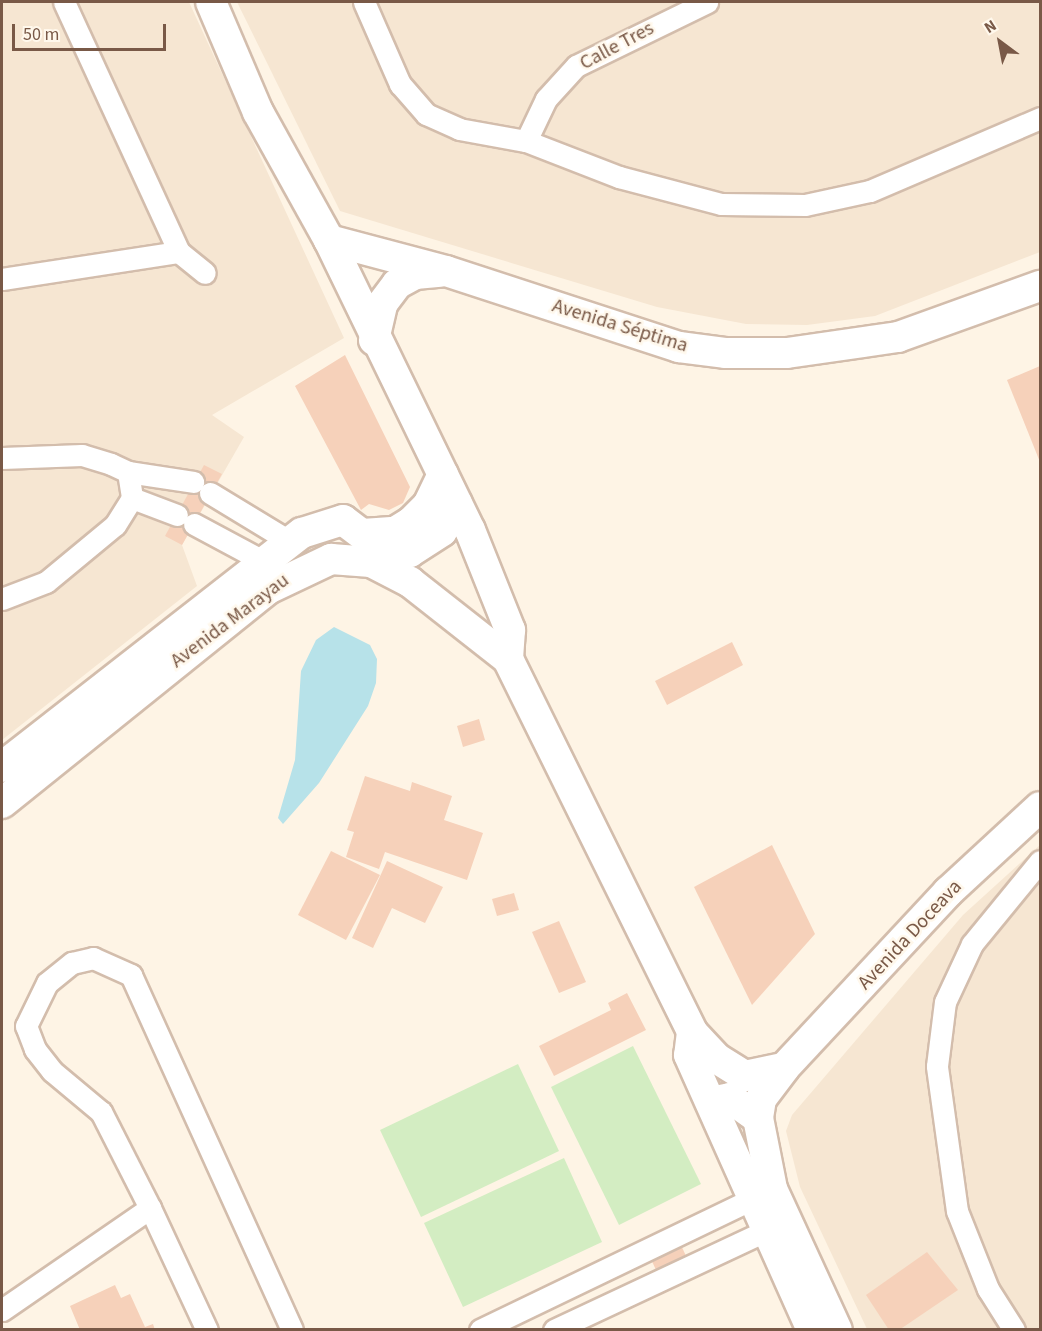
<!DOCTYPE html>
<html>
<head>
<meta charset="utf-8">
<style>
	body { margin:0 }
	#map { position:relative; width:1042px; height:1331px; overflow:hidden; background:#fef4e5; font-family:"Source Sans 3",sans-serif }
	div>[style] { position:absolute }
	.residential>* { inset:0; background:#f6e6d2 }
	.green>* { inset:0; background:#d3edc2 }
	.water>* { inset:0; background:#b7e2e9 }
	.building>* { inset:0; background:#f6d1ba }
	.roads { filter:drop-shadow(2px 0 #d3bdac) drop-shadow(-2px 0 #d3bdac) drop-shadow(0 2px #d3bdac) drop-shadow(0 -2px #d3bdac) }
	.street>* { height:21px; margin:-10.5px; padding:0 10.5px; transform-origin:10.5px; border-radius:10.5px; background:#fff }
	.secondary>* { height:30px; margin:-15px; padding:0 15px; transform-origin:15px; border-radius:15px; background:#fff }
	span { translate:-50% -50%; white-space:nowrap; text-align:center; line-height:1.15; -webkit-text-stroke:5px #fff8ec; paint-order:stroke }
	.street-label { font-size:20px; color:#795947 }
	.frame { position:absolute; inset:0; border:3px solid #795947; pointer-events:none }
	.north { position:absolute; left:970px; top:12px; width:60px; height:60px; -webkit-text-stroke:4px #fff8ec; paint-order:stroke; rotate:328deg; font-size:16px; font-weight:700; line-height:24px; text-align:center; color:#795947 }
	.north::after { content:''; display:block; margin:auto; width:21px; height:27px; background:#795947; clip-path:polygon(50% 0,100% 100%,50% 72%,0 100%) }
	.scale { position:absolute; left:12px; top:24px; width:154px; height:27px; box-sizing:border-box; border:3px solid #795947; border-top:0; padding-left:8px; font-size:18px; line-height:21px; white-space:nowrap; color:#795947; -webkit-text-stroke:4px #fff8ec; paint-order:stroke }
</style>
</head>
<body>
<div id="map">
	<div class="residential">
		<div style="clip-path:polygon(2px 2px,189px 2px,344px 338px,212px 415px,244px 437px,182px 545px,197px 586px,2px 740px)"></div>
		<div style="clip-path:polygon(237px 2px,1040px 2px,1040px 252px,875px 316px,807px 325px,746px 324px,657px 307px,340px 211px)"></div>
		<div style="clip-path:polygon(1040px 845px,1040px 1329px,867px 1329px,800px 1187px,786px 1131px,792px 1115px,963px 915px)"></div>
	</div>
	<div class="green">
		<div style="clip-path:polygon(633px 1046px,701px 1184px,619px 1225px,551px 1087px)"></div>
		<div style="clip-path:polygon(518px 1064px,559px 1151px,421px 1217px,380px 1130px)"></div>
		<div style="clip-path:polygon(564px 1158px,602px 1242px,463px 1307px,424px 1223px)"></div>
	</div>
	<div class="water">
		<div style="clip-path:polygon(334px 627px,370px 645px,377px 659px,376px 683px,368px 706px,319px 783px,283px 824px,278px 818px,295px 760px,301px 671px,316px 640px)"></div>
	</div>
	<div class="building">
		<div style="clip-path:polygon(345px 355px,410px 487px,403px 503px,389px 510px,369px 504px,361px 510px,295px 386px)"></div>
		<div style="clip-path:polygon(1040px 366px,1040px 462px,1007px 380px)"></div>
		<div style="clip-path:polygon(204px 465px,222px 474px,182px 545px,165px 536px)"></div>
		<div style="clip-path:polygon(732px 642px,743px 665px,667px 705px,655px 681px)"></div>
		<div style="clip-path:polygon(479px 719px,485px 740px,463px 747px,457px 726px)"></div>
		<div style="clip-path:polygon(365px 776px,410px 791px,412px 782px,452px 796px,444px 820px,483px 833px,467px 880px,385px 852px,379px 869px,346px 857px,354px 832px,347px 830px)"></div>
		<div style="clip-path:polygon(772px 845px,815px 934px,752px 1005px,694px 887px)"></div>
		<div style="clip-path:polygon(331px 851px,380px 875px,346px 940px,298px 915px)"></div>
		<div style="clip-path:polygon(387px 861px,443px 887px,425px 923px,392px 908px,373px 948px,352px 938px)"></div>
		<div style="clip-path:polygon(514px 893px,519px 910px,497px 916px,492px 899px)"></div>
		<div style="clip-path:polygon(559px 921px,586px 982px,559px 993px,532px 932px)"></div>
		<div style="clip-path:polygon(627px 993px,646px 1030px,554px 1076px,539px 1046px,611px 1010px,608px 1003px)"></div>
		<div style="clip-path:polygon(680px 1243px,686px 1256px,656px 1270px,650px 1257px)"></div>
		<div style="clip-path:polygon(927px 1252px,958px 1290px,899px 1330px,889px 1330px,866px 1295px)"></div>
		<div style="clip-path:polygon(115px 1285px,121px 1298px,130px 1294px,145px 1327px,153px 1324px,155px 1330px,80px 1330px,70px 1306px)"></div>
	</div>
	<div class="roads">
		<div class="street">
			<div style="left:64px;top:2px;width:275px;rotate:65.3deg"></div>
			<div style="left:364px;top:2px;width:90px;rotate:66.3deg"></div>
			<div style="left:400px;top:84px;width:40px;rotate:49deg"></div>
			<div style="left:426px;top:114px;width:36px;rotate:24deg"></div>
			<div style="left:459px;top:129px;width:68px;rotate:10.2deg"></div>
			<div style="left:526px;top:141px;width:100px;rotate:21.2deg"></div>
			<div style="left:619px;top:177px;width:106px;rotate:14.8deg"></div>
			<div style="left:721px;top:204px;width:84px;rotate:0.7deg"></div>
			<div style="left:805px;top:205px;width:66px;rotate:-12.2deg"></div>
			<div style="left:870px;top:191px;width:185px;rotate:-23.2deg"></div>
			<div style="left:526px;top:141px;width:47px;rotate:-64.5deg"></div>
			<div style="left:546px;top:99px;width:45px;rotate:-47.7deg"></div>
			<div style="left:576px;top:66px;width:146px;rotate:-26deg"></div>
			<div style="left:2px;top:279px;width:179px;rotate:-8.7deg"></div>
			<div style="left:179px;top:252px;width:33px;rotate:39deg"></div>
			<div style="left:2px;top:458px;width:80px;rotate:-2.1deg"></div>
			<div style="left:82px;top:455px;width:30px;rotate:17deg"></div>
			<div style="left:111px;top:464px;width:19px;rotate:25deg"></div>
			<div style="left:128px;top:472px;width:26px;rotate:81deg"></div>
			<div style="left:132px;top:498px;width:32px;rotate:122deg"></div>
			<div style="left:115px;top:525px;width:89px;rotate:140.4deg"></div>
			<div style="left:46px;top:582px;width:47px;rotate:158.9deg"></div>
			<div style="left:128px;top:472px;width:66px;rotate:8.7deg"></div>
			<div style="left:210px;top:493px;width:92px;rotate:31.3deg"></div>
			<div style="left:132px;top:498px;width:48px;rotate:20.7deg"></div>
			<div style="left:194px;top:524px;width:81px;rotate:28.2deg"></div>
			<div style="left:150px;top:1208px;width:108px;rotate:-117deg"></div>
			<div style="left:101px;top:1112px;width:64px;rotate:-140.1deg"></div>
			<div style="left:52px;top:1071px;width:28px;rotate:-128deg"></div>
			<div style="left:35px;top:1049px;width:25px;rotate:-111deg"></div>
			<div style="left:26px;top:1026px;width:48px;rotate:-64deg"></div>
			<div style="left:47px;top:983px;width:32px;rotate:-39deg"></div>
			<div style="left:72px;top:963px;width:22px;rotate:-13deg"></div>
			<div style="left:93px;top:958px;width:42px;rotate:24.1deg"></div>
			<div style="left:131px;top:975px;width:390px;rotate:65.6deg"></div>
			<div style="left:2px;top:1310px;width:180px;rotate:-34.6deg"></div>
			<div style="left:150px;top:1208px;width:135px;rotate:65deg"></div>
			<div style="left:480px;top:1330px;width:302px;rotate:-25.7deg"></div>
			<div style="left:554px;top:1330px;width:235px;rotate:-25.1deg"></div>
			<div style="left:1014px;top:1330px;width:49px;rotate:-122.4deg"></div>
			<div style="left:988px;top:1289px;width:84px;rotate:-111.7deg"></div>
			<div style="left:957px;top:1211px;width:146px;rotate:-97.9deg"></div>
			<div style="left:937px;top:1066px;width:64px;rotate:-82.9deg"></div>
			<div style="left:945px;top:1002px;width:64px;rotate:-65deg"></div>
			<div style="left:972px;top:944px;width:107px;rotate:-50.7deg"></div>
		</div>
		<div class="secondary">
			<div style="left:211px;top:2px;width:120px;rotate:66.9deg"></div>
			<div style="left:258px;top:112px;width:146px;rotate:61deg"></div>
			<div style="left:329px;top:240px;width:322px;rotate:64.1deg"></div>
			<div style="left:470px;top:530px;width:108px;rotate:68.2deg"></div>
			<div style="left:510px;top:630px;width:29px;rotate:94deg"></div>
			<div style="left:508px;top:659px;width:416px;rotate:63.7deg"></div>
			<div style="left:692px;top:1032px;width:23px;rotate:97deg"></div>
			<div style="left:689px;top:1055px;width:301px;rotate:65.9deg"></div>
			<div style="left:329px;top:240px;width:121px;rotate:14.8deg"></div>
			<div style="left:446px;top:271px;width:245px;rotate:18.1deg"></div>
			<div style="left:679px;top:347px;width:46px;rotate:7.4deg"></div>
			<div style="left:725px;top:353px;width:62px"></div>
			<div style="left:787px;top:353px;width:112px;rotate:-8.2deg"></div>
			<div style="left:898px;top:337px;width:151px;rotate:-19.8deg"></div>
			<div style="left:374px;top:340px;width:37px;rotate:-77deg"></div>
			<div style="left:382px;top:304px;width:25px;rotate:-53deg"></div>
			<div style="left:397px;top:284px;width:21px;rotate:-29deg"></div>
			<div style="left:415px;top:274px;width:25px;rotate:-5deg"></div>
			<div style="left:363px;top:534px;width:32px;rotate:-4deg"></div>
			<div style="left:395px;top:532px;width:19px;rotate:-32deg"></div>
			<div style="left:411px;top:522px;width:24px;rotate:-45deg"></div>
			<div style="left:428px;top:505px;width:34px;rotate:-64deg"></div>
			<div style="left:2px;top:767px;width:380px;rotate:-38deg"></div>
			<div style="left:302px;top:533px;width:43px;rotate:-17.6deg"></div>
			<div style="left:343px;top:520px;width:56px;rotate:37.1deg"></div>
			<div style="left:388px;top:554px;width:22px;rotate:-5deg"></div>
			<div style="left:410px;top:552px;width:38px;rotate:-33deg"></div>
			<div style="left:442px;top:531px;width:31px;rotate:-61deg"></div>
			<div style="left:2px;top:803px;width:341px;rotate:-38.8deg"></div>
			<div style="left:268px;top:589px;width:70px;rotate:-25.5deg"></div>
			<div style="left:331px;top:559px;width:40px;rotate:4.3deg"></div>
			<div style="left:371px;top:562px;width:44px;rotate:27.1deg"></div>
			<div style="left:410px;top:582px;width:125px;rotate:38.2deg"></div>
			<div style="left:692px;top:1032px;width:35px;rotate:47deg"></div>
			<div style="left:716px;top:1058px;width:34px;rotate:32deg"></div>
			<div style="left:745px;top:1076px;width:40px;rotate:-12deg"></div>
			<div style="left:711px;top:1102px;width:19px;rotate:-12deg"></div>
			<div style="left:730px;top:1098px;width:34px;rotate:36deg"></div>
			<div style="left:758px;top:1118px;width:72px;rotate:78.8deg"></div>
			<div style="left:772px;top:1189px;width:155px;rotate:65.3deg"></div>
			<div style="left:758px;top:1118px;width:19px;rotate:-81deg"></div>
			<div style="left:761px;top:1099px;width:39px;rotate:-53deg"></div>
			<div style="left:784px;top:1068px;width:241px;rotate:-47deg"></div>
			<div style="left:948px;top:892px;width:125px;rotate:-42.7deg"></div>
		</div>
	</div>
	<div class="street-label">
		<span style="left:617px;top:46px;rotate:-28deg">Calle Tres</span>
		<span style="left:620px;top:326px;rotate:17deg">Avenida Séptima</span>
		<span style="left:230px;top:621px;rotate:-37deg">Avenida Marayau</span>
		<span style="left:910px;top:935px;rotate:-47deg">Avenida Doceava</span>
	</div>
	<div class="frame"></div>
	<div class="north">N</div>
	<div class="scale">50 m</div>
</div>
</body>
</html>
